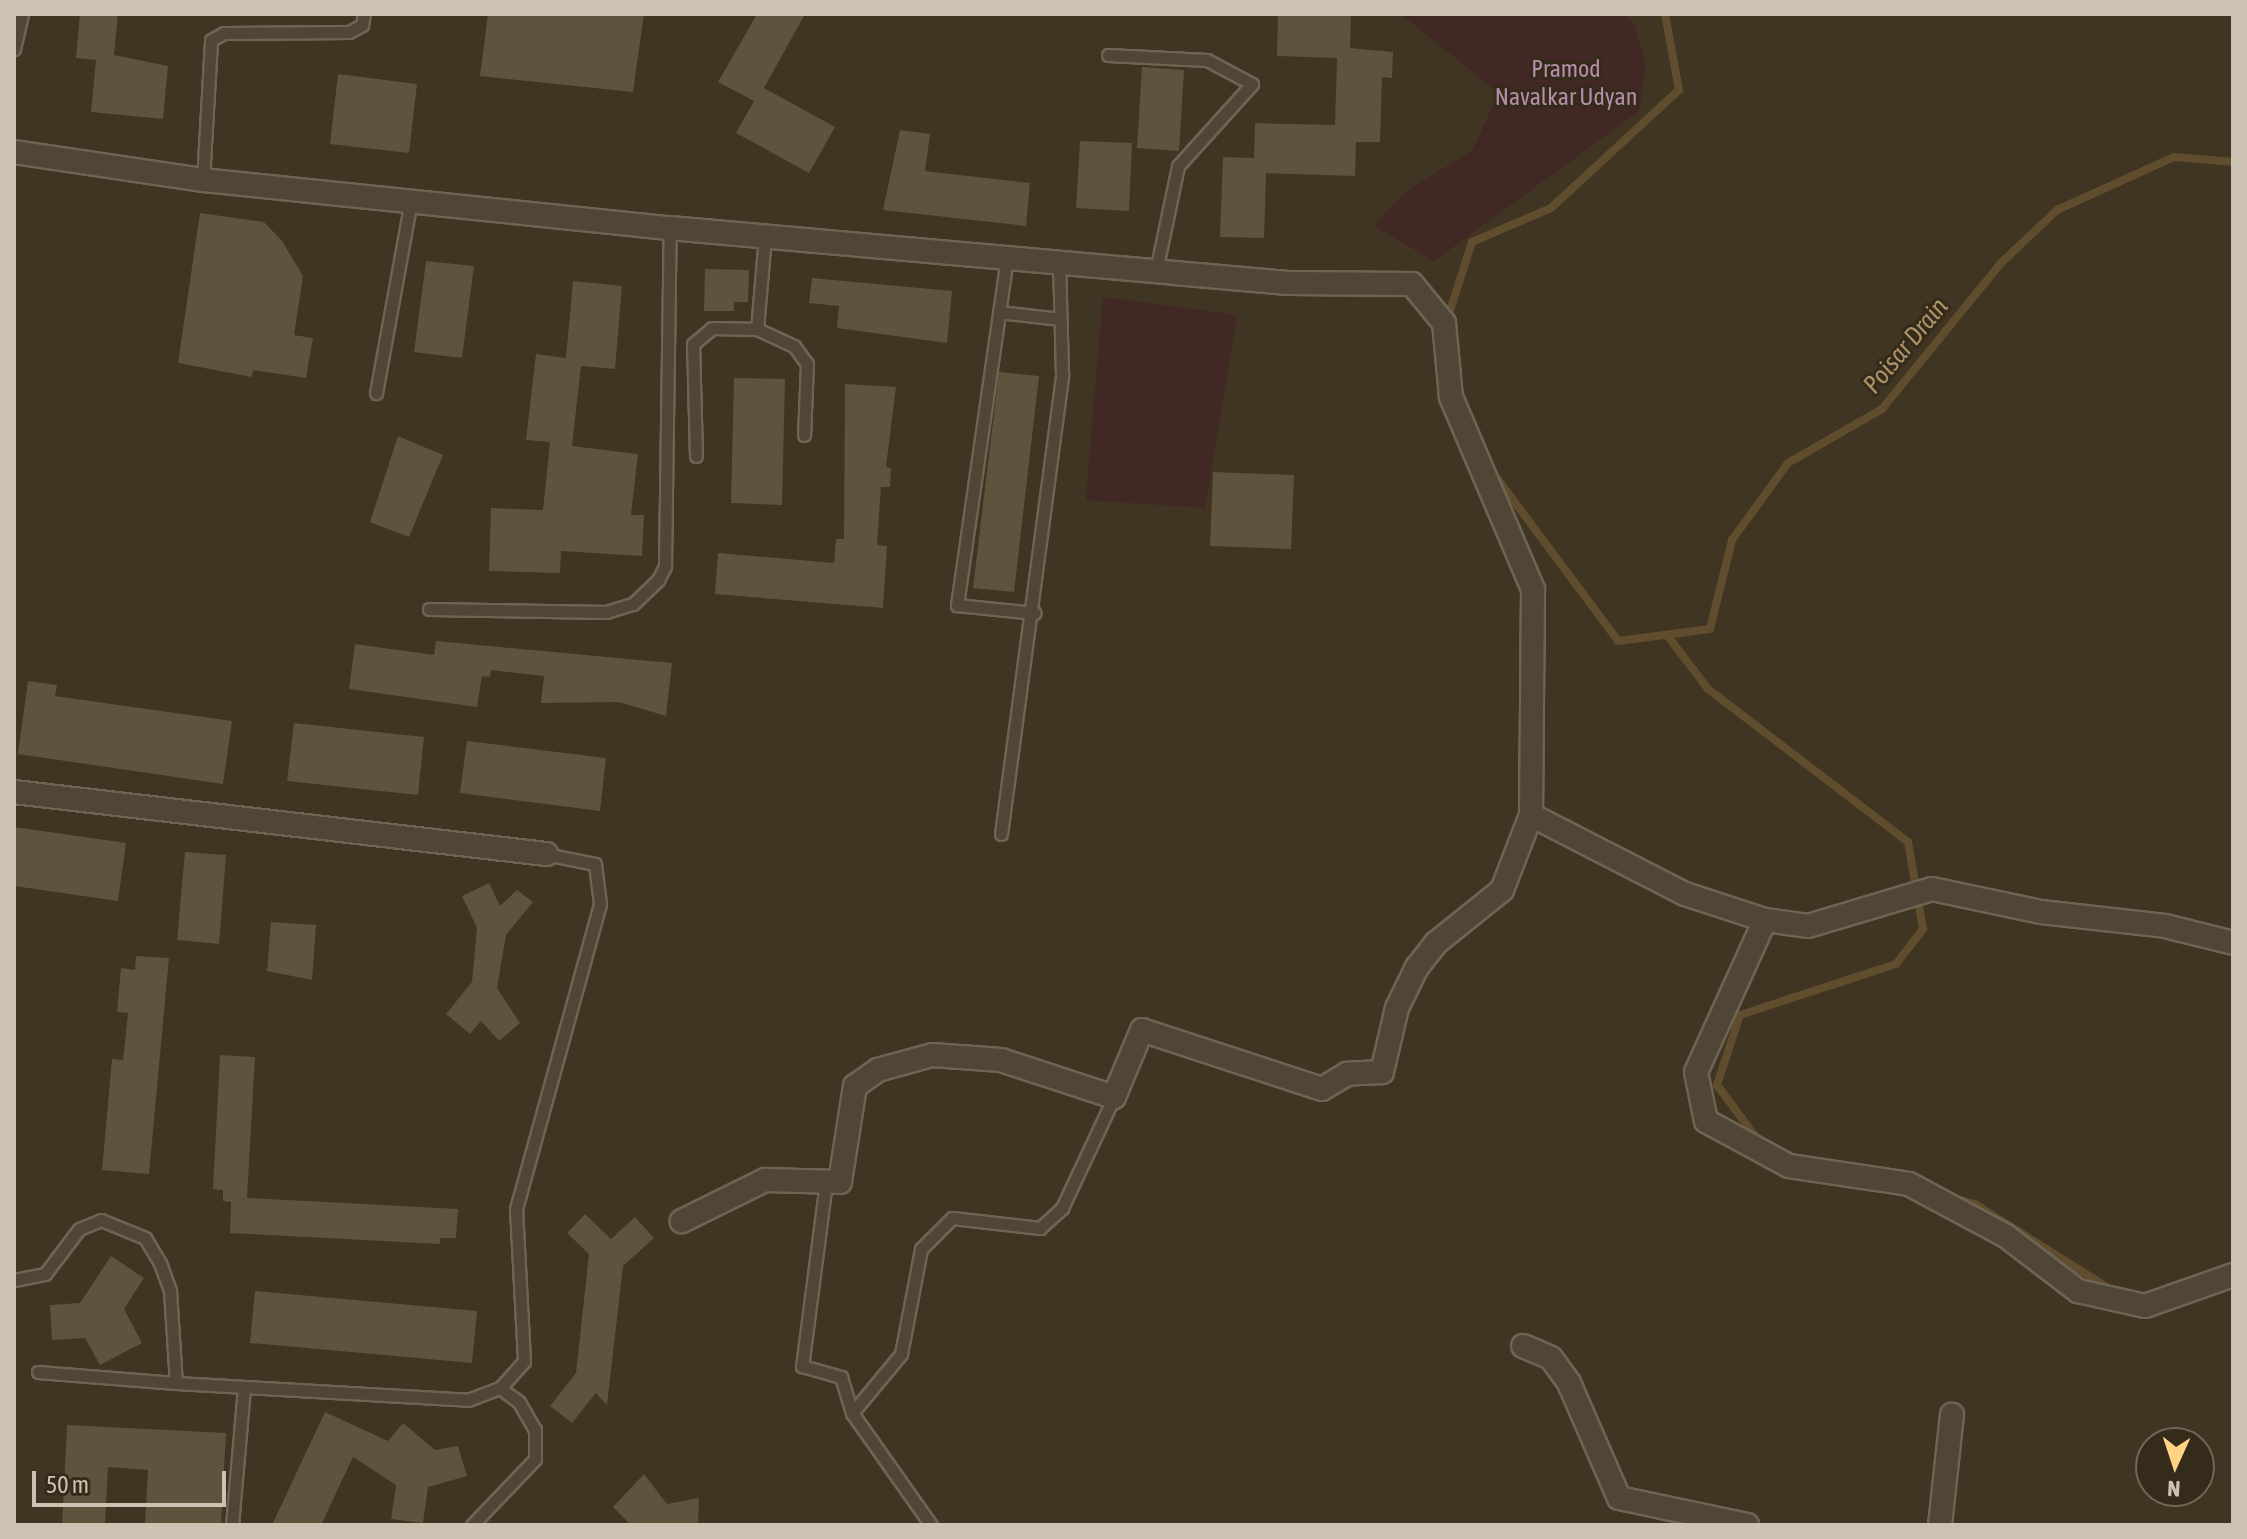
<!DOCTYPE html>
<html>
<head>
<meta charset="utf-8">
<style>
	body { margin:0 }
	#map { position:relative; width:2247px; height:1539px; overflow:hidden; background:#403422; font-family:"Asap Condensed",sans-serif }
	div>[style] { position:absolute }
	.green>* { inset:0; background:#412824 }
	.stream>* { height:8px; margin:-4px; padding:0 4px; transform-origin:4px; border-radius:4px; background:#604d2d }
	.building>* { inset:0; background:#5f533d }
	.roads { filter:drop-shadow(2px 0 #6e6454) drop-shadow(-2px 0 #6e6454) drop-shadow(0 2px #6e6454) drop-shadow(0 -2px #6e6454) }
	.lane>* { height:11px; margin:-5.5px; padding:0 5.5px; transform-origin:5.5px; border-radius:5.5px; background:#504636 }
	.street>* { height:22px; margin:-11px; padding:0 11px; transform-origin:11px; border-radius:11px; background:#504636 }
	span { translate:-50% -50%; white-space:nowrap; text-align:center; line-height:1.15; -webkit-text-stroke:6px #352b1b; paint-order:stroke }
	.park-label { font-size:24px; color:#b68dab }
	.water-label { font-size:26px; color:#ad9268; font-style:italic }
	.frame { position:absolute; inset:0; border:16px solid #cbc2b2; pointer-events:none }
	.north { position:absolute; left:2135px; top:1427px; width:80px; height:80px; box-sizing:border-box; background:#352b1b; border:2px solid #716757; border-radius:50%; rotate:183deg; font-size:22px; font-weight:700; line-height:32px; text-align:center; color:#cbc2b2 }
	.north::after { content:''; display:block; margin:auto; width:28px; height:36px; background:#ffd383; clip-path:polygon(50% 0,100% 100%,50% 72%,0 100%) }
	.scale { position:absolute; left:32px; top:1471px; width:194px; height:36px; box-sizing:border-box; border:4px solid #cbc2b2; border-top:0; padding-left:10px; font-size:24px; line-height:28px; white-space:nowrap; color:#cbc2b2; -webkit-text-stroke:6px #352b1b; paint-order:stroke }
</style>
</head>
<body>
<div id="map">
	<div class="green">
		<div style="clip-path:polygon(1400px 14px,1624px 14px,1634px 23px,1646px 66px,1639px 111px,1434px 261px,1374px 226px,1406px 191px,1472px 151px,1499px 93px)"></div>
		<div style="clip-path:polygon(1103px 297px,1237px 315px,1205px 508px,1086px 500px)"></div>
	</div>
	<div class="stream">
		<div style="left:1447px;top:320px;width:82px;rotate:-72.2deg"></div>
		<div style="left:1472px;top:242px;width:86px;rotate:-23.3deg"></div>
		<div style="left:1551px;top:208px;width:174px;rotate:-42.7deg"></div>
		<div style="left:1679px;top:90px;width:77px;rotate:-100.4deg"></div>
		<div style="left:1493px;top:473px;width:209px;rotate:53.3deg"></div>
		<div style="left:1618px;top:641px;width:93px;rotate:-7.4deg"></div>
		<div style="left:1710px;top:629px;width:92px;rotate:-76.1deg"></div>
		<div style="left:1732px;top:540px;width:95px;rotate:-54deg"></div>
		<div style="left:1788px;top:463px;width:108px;rotate:-29.9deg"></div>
		<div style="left:1882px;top:409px;width:188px;rotate:-50.8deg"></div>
		<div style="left:2001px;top:263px;width:77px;rotate:-43.4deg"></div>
		<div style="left:2057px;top:210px;width:128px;rotate:-24.4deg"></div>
		<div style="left:2174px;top:157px;width:59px;rotate:4.8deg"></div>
		<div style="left:1667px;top:635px;width:68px;rotate:52.8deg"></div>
		<div style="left:1708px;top:689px;width:252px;rotate:37.4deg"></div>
		<div style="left:1908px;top:842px;width:88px;rotate:80.2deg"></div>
		<div style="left:1923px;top:929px;width:44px;rotate:127.6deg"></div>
		<div style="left:1896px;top:964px;width:164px;rotate:161.9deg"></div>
		<div style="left:1740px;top:1015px;width:74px;rotate:108.2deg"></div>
		<div style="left:1717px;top:1085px;width:69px;rotate:53.3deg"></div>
		<div style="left:1957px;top:1199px;width:19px;rotate:16deg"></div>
		<div style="left:1975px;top:1204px;width:160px;rotate:32.2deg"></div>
	</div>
	<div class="building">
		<div style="clip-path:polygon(80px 14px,118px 14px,114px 55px,168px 66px,163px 119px,91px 112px,96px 60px,76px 58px)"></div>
		<div style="clip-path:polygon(488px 14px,644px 14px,633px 92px,480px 76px)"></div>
		<div style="clip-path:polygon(757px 14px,805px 14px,764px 88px,835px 127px,809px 173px,736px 133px,754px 101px,718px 82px)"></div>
		<div style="clip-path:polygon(1278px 14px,1351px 14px,1350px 48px,1393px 52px,1392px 78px,1382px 77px,1380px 142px,1356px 142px,1355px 176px,1266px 173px,1264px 238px,1220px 237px,1223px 157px,1254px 158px,1255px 123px,1335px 125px,1337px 58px,1277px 56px)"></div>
		<div style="clip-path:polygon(1142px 67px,1184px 70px,1179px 151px,1137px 148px)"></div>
		<div style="clip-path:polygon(338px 74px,417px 84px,409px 153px,330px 144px)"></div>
		<div style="clip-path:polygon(900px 130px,930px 134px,925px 171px,1030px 183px,1026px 226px,883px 210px)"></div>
		<div style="clip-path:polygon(1080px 141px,1132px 143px,1129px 211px,1076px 208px)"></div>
		<div style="clip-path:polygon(200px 213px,264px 222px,282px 241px,303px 276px,294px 335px,313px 338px,306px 378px,253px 370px,252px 377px,178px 363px)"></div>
		<div style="clip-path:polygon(426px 261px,474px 266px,462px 358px,414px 352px)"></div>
		<div style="clip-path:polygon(705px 269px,749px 270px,748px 302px,734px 302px,734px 311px,704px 311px)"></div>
		<div style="clip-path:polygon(812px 278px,952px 291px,947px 343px,837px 328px,839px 306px,809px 303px)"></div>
		<div style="clip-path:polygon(573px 281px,622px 286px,615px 369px,581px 366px,572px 446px,638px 454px,631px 515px,644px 515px,642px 556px,561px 551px,560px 573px,489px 571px,491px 508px,543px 510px,550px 442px,526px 440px,536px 354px,566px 358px)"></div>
		<div style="clip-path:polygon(999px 372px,1039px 376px,1014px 592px,973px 588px)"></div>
		<div style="clip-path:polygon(734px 378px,785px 379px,782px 505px,731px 503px)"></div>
		<div style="clip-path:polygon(845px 384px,896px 387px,886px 467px,891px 468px,890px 487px,881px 487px,877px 545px,887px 546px,883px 608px,715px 594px,718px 553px,834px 563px,836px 539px,844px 539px)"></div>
		<div style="clip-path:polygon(398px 436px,443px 455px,409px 537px,370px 522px)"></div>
		<div style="clip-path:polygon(1213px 472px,1294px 475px,1291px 549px,1210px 546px)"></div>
		<div style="clip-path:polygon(436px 641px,672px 663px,666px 716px,619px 702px,541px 703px,544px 676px,491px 670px,490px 677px,482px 676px,477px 707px,349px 689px,355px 644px,434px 655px)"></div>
		<div style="clip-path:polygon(28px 681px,57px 685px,55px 696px,232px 721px,223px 784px,18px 754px)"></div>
		<div style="clip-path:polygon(294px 723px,424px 737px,418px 795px,287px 781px)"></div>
		<div style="clip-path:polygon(467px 741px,606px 758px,600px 811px,460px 793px)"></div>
		<div style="clip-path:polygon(14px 827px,126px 843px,118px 901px,14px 886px)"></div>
		<div style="clip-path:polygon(185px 852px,226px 855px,219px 944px,177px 940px)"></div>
		<div style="clip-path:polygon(489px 883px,500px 906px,517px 890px,533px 902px,506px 935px,497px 988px,520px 1023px,499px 1041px,481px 1021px,470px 1034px,446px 1014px,472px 982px,477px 928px,462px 896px)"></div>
		<div style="clip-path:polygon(271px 922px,316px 925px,312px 980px,267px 971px)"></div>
		<div style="clip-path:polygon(136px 956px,169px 958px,149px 1174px,102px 1170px,112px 1059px,123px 1060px,128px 1013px,117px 1012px,121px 968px,135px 970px)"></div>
		<div style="clip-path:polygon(220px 1055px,255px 1057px,247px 1198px,458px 1209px,456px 1238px,440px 1238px,440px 1244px,230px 1233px,231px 1202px,223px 1201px,223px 1190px,213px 1189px)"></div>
		<div style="clip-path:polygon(585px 1214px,611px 1239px,635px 1217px,654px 1238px,623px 1266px,607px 1405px,596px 1393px,572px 1423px,550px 1406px,576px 1373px,589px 1254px,567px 1233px)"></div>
		<div style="clip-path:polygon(111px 1256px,144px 1278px,124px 1309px,142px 1343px,100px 1365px,85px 1338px,52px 1340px,50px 1305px,80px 1303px)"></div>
		<div style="clip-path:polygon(255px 1291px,477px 1311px,472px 1363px,250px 1343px)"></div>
		<div style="clip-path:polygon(325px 1412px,388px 1441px,403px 1423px,435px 1450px,458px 1446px,467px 1476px,428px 1487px,423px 1523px,391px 1519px,396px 1485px,353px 1457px,321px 1525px,272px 1525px)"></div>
		<div style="clip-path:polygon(67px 1425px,226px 1433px,221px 1525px,145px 1525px,148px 1470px,108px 1467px,105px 1525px,62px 1525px)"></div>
		<div style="clip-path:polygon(644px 1474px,667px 1504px,699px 1498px,698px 1525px,631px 1525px,613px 1507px)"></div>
	</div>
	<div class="roads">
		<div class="lane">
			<div style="left:14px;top:49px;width:36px;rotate:-77deg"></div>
			<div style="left:1108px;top:55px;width:99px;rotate:2.9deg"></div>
			<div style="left:1207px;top:60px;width:51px;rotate:28.1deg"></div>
			<div style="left:1252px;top:84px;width:110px;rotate:132.1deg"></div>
			<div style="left:1178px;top:166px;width:107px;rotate:101.8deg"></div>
			<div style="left:203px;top:180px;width:140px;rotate:-86.7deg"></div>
			<div style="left:211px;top:40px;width:15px;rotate:-28deg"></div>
			<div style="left:224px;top:33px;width:125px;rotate:-0.5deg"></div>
			<div style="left:349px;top:32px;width:15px;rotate:-28deg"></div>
			<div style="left:362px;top:25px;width:11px;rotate:-80deg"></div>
			<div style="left:765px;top:236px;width:93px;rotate:94.9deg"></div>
			<div style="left:757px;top:329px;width:41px;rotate:24.7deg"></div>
			<div style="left:794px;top:346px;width:22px;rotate:54deg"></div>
			<div style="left:807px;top:364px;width:71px;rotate:92.4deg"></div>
			<div style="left:1007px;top:258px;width:351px;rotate:98.2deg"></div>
			<div style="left:957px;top:605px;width:78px;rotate:5.9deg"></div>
			<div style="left:999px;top:312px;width:62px;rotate:6.4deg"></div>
			<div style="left:376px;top:393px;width:195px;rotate:-79.7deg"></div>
			<div style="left:696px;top:456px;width:112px;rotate:-91.5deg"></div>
			<div style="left:693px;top:344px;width:25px;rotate:-40deg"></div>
			<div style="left:712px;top:328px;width:45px;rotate:1.3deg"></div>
			<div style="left:429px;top:609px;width:177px;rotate:1deg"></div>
			<div style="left:606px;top:612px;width:28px;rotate:-17deg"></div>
			<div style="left:633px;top:604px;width:35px;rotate:-44deg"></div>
			<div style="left:658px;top:580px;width:16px;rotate:-63deg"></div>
			<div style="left:665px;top:566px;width:338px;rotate:-89.2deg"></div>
			<div style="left:1001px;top:834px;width:464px;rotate:-82.4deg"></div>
			<div style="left:1062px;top:374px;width:112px;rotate:-91.5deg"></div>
			<div style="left:826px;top:1182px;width:186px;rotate:97.4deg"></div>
			<div style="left:802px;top:1366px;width:41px;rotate:15.8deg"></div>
			<div style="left:841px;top:1377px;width:38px;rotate:73deg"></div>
			<div style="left:852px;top:1413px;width:137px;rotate:54.8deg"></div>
			<div style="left:14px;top:1280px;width:32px;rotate:-11deg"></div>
			<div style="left:45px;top:1274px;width:56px;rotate:-52.9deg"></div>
			<div style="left:79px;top:1229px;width:24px;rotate:-22deg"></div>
			<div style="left:101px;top:1220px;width:48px;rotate:22.2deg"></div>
			<div style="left:145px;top:1238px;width:29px;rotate:59deg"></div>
			<div style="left:160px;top:1263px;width:30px;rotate:70deg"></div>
			<div style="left:170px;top:1291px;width:92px;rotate:86.3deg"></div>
			<div style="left:176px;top:1383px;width:292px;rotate:3.3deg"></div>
			<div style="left:468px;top:1400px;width:34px;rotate:-21deg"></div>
			<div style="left:500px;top:1388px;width:36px;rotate:-48deg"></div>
			<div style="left:524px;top:1361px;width:152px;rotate:-93deg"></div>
			<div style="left:516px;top:1209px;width:316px;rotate:-74.6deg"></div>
			<div style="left:600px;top:904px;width:40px;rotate:-97.1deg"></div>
			<div style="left:595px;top:864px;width:50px;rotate:-168.5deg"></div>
			<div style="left:38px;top:1372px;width:138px;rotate:4.6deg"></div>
			<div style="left:852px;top:1413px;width:77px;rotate:-50.3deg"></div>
			<div style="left:901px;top:1354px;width:107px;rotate:-79.2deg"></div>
			<div style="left:921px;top:1249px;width:44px;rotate:-45deg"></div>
			<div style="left:952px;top:1218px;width:89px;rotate:6.5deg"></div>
			<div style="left:1040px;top:1228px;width:30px;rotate:-42deg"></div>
			<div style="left:1062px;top:1208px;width:123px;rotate:-64.9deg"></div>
			<div style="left:232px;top:1525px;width:137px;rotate:-85deg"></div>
			<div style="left:472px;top:1525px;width:91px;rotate:-46.3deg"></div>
			<div style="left:535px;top:1459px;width:29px;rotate:-90deg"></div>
			<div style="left:535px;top:1430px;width:32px;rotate:-120deg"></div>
			<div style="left:519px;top:1402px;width:24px;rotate:-144deg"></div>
		</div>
		<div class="street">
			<div style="left:14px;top:152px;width:191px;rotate:8.4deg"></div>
			<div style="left:203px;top:180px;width:469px;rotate:5.9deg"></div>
			<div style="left:670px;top:228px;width:620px;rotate:5.09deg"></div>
			<div style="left:1288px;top:283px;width:124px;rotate:0.5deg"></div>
			<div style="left:1412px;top:284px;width:50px;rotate:50.6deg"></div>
			<div style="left:1444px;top:323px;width:74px;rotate:84.6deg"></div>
			<div style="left:1451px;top:397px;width:209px;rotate:66.9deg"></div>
			<div style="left:1533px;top:589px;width:226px;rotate:90.5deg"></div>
			<div style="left:1531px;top:815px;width:80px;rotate:111.1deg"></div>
			<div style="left:1502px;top:890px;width:85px;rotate:141.2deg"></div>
			<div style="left:1436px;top:943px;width:31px;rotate:128deg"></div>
			<div style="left:1417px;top:967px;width:46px;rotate:116deg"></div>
			<div style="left:1397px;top:1008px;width:66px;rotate:103.2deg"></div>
			<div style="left:1382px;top:1072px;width:35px;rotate:177deg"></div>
			<div style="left:1347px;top:1074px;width:29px;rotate:149deg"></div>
			<div style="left:1322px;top:1089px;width:189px;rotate:-161.9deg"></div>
			<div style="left:1142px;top:1030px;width:73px;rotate:112.7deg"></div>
			<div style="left:1114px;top:1097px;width:119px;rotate:-161.9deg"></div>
			<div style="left:1001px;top:1060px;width:69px;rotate:-175.9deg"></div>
			<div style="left:932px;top:1055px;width:56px;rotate:164.5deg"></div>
			<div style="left:878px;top:1070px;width:28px;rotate:145deg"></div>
			<div style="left:855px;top:1086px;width:97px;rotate:98.9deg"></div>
			<div style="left:840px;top:1182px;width:75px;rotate:-178.5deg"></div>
			<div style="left:765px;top:1180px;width:93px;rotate:153.7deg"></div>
			<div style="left:14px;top:792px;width:536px;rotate:6.65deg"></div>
			<div style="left:1531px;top:815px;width:173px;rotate:27.2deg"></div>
			<div style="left:1685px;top:894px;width:84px;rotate:18deg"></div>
			<div style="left:1765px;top:920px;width:43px;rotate:7.9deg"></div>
			<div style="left:1808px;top:926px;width:129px;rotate:-16.6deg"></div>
			<div style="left:1932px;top:889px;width:111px;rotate:11.9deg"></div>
			<div style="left:2041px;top:912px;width:125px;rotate:6.4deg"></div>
			<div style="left:2165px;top:926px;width:70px;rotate:14deg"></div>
			<div style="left:1765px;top:920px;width:167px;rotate:114.4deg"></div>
			<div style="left:1696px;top:1072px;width:50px;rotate:78.5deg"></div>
			<div style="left:1706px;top:1121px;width:94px;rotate:28.5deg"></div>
			<div style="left:1789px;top:1166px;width:121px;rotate:8.5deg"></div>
			<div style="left:1909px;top:1184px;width:110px;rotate:28.2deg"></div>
			<div style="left:2006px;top:1236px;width:91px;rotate:37.4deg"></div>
			<div style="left:2078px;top:1291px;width:69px;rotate:12.6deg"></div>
			<div style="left:2145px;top:1306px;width:93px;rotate:-19.4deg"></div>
			<div style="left:1523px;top:1346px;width:30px;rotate:23deg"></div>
			<div style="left:1551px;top:1358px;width:31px;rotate:54deg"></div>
			<div style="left:1569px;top:1383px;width:125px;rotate:66.5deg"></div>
			<div style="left:1619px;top:1498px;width:131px;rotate:11.9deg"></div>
			<div style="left:1940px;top:1525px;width:111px;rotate:-83.8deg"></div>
		</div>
	</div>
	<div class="park-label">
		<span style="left:1566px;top:83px">Pramod<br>Navalkar Udyan</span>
	</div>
	<div class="water-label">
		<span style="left:1906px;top:346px;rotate:-50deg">Poisar Drain</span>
	</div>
	<div class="frame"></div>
	<div class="north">N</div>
	<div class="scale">50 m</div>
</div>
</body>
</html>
